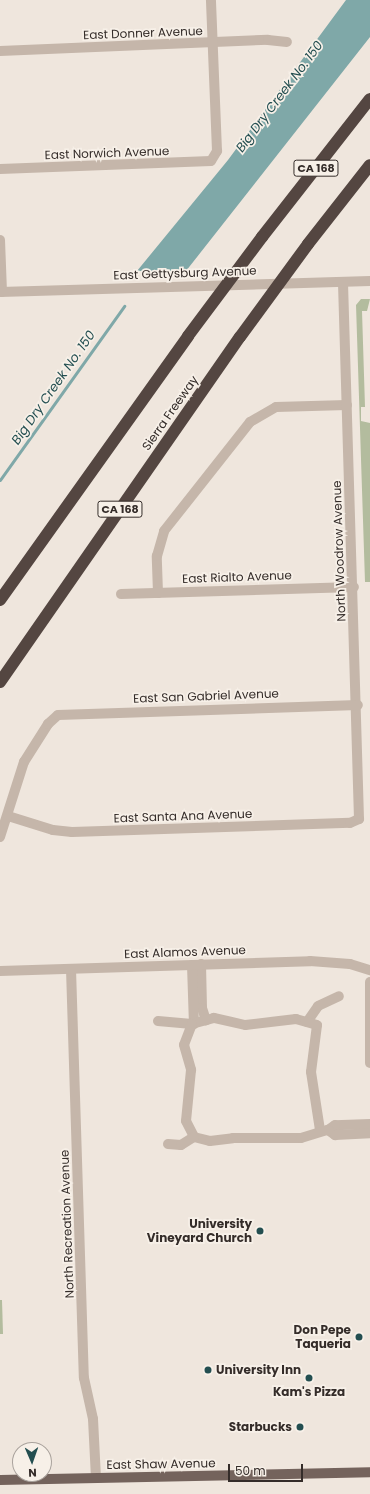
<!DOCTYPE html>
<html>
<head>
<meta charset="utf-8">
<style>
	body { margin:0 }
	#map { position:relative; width:370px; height:1494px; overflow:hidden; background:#efe6dd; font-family:Poppins,sans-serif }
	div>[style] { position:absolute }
	.green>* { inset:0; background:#b3bc9e }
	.water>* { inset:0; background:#7fa8a8 }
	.stream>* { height:3px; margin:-1.5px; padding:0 1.5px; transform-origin:1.5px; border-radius:1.5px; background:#7fa8a8 }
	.minor>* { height:10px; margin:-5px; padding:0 5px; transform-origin:5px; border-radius:5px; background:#c5b6aa }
	.major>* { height:10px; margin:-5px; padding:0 5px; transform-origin:5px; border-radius:5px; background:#74635c }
	.highway>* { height:12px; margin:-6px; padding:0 6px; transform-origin:6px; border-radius:6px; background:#544641 }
	.highway-bridge>* { height:12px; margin:-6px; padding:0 6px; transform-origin:6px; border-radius:6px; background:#544641 }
	.dots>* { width:11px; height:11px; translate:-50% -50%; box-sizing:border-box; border:2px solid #f7f0e8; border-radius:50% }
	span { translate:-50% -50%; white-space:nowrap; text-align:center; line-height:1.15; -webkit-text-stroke:3.5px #f7f0e8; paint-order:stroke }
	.shield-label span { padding:1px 3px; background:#f7f0e8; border:1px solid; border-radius:3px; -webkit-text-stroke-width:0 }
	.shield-label { font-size:11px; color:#342c29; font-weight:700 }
	.street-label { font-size:12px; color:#342c29 }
	.poi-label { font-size:12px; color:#342c29; font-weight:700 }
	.right { translate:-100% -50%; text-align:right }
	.left { translate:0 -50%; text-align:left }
	.water-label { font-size:13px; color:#234e50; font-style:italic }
	.north { position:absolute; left:12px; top:1442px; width:40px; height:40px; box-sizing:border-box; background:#f7f0e8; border:1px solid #a9a29c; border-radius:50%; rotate:178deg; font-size:11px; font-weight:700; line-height:16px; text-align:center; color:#342c29 }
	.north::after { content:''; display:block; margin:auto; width:14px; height:18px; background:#234e50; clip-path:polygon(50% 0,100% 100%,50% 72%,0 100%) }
	.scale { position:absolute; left:228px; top:1464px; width:75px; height:18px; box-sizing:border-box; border:2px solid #342c29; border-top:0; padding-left:5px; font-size:12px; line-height:14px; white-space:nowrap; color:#342c29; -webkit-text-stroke:3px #f7f0e8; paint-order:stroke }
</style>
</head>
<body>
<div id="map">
	<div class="green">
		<div style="clip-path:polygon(361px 299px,370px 299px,367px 311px,362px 311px,365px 407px,361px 407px,361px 421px,370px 423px,370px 582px,365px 582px,356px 305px)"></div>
		<div style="clip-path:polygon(0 1300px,2px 1300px,3px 1334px,0 1334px)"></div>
	</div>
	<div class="water">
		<div style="clip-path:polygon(346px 0,370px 0,370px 37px,186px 271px,137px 271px,228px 160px)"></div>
	</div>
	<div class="stream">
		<div style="left:0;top:480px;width:214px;rotate:-54.5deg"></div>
	</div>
	<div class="minor">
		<div style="left:0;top:51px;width:268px;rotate:-2.4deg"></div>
		<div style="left:268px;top:40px;width:19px;rotate:6deg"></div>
		<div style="left:0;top:169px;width:211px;rotate:-2.2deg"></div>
		<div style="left:211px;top:161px;width:12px;rotate:-59deg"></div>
		<div style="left:217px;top:151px;width:151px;rotate:-92.3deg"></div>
		<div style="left:0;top:240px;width:52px;rotate:87.8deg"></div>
		<div style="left:0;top:292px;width:370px;rotate:-1.7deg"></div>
		<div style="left:158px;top:593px;width:37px;rotate:-92deg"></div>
		<div style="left:157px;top:556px;width:26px;rotate:-74deg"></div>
		<div style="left:164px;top:531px;width:139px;rotate:-51.7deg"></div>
		<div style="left:250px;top:422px;width:30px;rotate:-30deg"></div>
		<div style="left:276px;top:407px;width:71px;rotate:-1.6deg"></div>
		<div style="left:121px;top:594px;width:233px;rotate:-1.7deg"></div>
		<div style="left:8px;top:816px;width:47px;rotate:17.3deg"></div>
		<div style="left:53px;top:830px;width:19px;rotate:6deg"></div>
		<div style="left:72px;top:832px;width:278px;rotate:-1.9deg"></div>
		<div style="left:350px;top:823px;width:10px;rotate:-24deg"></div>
		<div style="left:359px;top:819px;width:537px;rotate:-91.71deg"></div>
		<div style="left:0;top:837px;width:79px;rotate:-72.3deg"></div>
		<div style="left:24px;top:762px;width:45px;rotate:-57.7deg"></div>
		<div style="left:48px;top:724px;width:13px;rotate:-42deg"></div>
		<div style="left:58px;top:715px;width:300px;rotate:-1.9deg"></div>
		<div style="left:201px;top:964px;width:44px;rotate:88.7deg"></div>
		<div style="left:202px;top:1008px;width:13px;rotate:72deg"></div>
		<div style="left:192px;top:965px;width:59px;rotate:88.1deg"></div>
		<div style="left:71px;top:969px;width:409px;rotate:88.2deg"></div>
		<div style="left:84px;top:1378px;width:42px;rotate:77.6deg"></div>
		<div style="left:93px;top:1419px;width:59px;rotate:87.1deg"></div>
		<div style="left:0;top:971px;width:310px;rotate:-1.8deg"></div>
		<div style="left:310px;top:961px;width:40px;rotate:4.3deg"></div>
		<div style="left:350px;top:964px;width:21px;rotate:17deg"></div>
		<div style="left:370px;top:982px;width:81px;rotate:90deg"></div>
		<div style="left:158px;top:1021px;width:34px;rotate:5deg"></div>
		<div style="left:307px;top:1022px;width:19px;rotate:-55deg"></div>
		<div style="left:318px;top:1006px;width:23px;rotate:-25deg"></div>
		<div style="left:370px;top:1124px;width:35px;rotate:178deg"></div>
		<div style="left:335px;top:1125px;width:9px;rotate:144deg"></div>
		<div style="left:328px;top:1130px;width:9px;rotate:36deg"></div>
		<div style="left:335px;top:1135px;width:35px;rotate:-3deg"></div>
		<div style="left:320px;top:1130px;width:59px;rotate:-98.8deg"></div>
		<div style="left:311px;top:1072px;width:47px;rotate:-82.7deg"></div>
		<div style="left:317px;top:1025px;width:22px;rotate:-164deg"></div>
		<div style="left:296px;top:1019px;width:51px;rotate:173.3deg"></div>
		<div style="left:245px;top:1025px;width:32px;rotate:-167deg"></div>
		<div style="left:214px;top:1018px;width:23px;rotate:165deg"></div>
		<div style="left:192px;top:1024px;width:22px;rotate:111deg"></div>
		<div style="left:184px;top:1045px;width:26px;rotate:74deg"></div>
		<div style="left:191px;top:1070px;width:51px;rotate:95.6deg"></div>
		<div style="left:186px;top:1121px;width:18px;rotate:63deg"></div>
		<div style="left:194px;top:1137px;width:16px;rotate:14deg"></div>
		<div style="left:210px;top:1141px;width:23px;rotate:-7deg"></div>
		<div style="left:233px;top:1138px;width:68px"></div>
		<div style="left:301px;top:1138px;width:28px;rotate:-17deg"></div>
		<div style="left:168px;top:1144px;width:13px;rotate:4deg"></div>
		<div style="left:181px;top:1145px;width:15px;rotate:-32deg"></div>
	</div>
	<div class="major">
		<div style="left:0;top:1480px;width:370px;rotate:-1.2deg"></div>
	</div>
	<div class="highway">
		<div style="left:262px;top:237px;width:175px;rotate:-52deg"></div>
		<div style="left:308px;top:244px;width:100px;rotate:-51.9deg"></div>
		<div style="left:0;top:600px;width:324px;rotate:-54.5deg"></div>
		<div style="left:0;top:682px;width:420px;rotate:-55.2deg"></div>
	</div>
	<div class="highway-bridge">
		<div style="left:188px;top:336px;width:124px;rotate:-53.2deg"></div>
		<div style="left:240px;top:337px;width:115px;rotate:-53.8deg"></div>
	</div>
	<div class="dots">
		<div style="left:260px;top:1231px;background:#234e50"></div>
		<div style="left:359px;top:1337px;background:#234e50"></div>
		<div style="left:208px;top:1370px;background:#234e50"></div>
		<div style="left:309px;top:1378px;background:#234e50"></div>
		<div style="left:300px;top:1427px;background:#234e50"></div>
	</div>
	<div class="shield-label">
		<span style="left:316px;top:168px">CA 168</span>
		<span style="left:120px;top:509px">CA 168</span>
	</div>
	<div class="street-label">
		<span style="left:143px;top:33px;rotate:-2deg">East Donner Avenue</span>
		<span style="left:107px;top:153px;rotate:-2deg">East Norwich Avenue</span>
		<span style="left:185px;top:273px;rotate:-2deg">East Gettysburg Avenue</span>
		<span style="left:170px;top:413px;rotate:-55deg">Sierra Freeway</span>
		<span style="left:339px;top:551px;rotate:-92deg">North Woodrow Avenue</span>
		<span style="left:237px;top:577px;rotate:-2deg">East Rialto Avenue</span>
		<span style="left:206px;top:696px;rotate:-2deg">East San Gabriel Avenue</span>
		<span style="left:183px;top:816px;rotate:-2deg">East Santa Ana Avenue</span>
		<span style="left:185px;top:952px;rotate:-2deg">East Alamos Avenue</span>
		<span style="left:67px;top:1224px;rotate:-92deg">North Recreation Avenue</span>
		<span style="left:161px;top:1464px;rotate:-1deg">East Shaw Avenue</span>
	</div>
	<div class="poi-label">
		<span class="right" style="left:252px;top:1231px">University<br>Vineyard Church</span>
		<span class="right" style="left:351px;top:1337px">Don Pepe<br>Taqueria</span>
		<span class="left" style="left:216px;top:1370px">University Inn</span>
		<span style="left:309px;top:1392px">Kam's Pizza</span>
		<span class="right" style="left:292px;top:1427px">Starbucks</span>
	</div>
	<div class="water-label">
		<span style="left:280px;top:97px;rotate:-53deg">Big Dry Creek No. 150</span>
		<span style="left:54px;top:388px;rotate:-55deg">Big Dry Creek No. 150</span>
	</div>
	<div class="north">N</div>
	<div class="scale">50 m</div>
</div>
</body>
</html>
